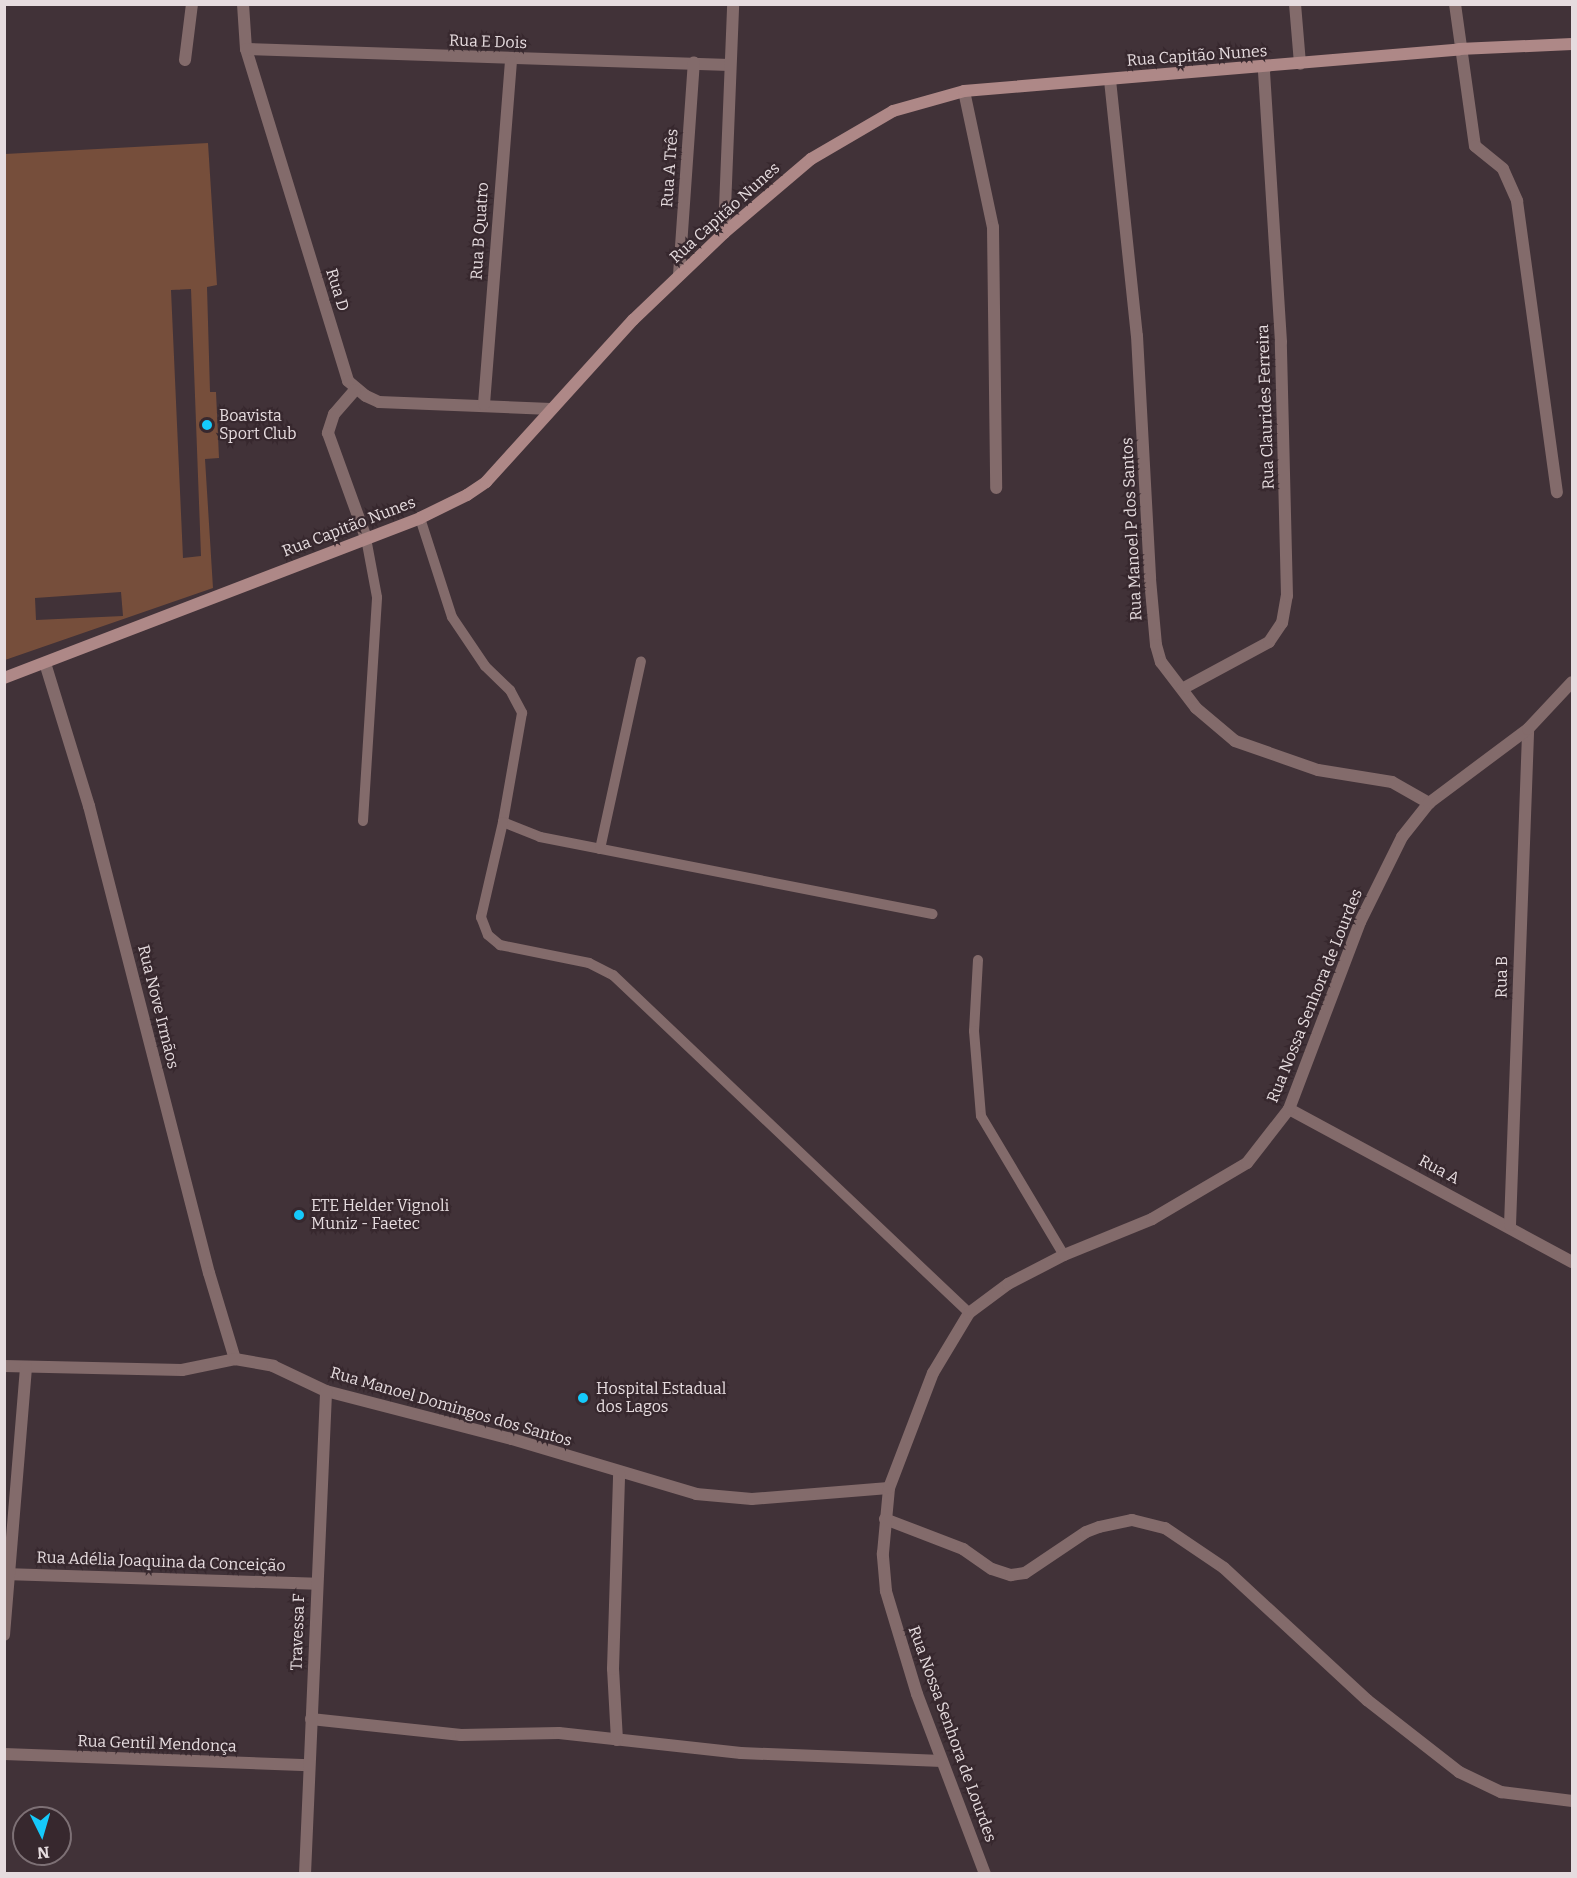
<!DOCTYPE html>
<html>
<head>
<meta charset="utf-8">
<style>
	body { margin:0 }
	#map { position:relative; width:1577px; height:1878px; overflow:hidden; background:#413238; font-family:Bitter,serif }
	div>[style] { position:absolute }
	.green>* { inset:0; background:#764e3b }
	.lane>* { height:10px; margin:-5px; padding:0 5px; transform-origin:5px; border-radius:5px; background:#836b6b }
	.street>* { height:12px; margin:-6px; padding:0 6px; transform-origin:6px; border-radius:6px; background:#836b6b }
	.secondary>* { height:12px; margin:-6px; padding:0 6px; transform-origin:6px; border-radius:6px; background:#ae8887 }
	.dots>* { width:16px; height:16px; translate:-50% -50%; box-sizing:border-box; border:3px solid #37282e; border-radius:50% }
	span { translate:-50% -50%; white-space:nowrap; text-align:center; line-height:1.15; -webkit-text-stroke:4.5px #37282e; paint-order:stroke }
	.street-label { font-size:16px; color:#e6dcdf }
	.poi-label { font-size:16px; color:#e6dcdf }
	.left { translate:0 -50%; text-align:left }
	.frame { position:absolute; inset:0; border:6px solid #e6dcdf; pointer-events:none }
	.north { position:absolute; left:12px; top:1806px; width:60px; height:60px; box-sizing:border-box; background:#37282e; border:2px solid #7d7075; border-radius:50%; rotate:175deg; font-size:16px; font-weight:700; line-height:24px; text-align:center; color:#e6dcdf }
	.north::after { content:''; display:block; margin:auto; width:21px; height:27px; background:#15cafb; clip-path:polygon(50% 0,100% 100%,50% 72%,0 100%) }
</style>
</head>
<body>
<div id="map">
	<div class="green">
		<div style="clip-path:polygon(evenodd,208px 143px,217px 285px,207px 287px,210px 392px,216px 392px,219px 458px,205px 459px,213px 588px,5px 660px,5px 154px,208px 143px,191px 289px,201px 556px,183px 558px,171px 290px,191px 289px,208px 143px,121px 592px,123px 616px,36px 620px,35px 598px,121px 592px)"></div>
	</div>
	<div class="lane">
		<div style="left:420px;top:518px;width:104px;rotate:72.1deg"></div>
		<div style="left:452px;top:617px;width:59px;rotate:56deg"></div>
		<div style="left:485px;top:666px;width:35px;rotate:44deg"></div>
		<div style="left:510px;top:690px;width:26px;rotate:62deg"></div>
		<div style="left:522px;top:713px;width:111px;rotate:99.9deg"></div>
		<div style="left:503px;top:822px;width:40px;rotate:22deg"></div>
		<div style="left:540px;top:837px;width:400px;rotate:11.1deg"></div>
		<div style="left:363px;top:821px;width:224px;rotate:-86.4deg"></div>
		<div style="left:377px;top:597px;width:60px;rotate:-100.6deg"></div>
		<div style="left:503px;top:822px;width:98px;rotate:103deg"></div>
		<div style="left:481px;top:917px;width:19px;rotate:69deg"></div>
		<div style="left:488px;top:935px;width:16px;rotate:40deg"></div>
		<div style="left:500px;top:945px;width:91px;rotate:11.4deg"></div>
		<div style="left:589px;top:963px;width:27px;rotate:27deg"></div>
		<div style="left:613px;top:975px;width:491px;rotate:43.5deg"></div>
		<div style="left:600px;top:849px;width:192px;rotate:-77.7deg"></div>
		<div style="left:978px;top:960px;width:71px;rotate:93.2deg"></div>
		<div style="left:974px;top:1031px;width:85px;rotate:85.3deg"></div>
		<div style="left:981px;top:1116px;width:162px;rotate:59.2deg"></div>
	</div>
	<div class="street">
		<div style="left:243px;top:4px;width:45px;rotate:86.2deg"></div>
		<div style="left:246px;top:49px;width:347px;rotate:72.9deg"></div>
		<div style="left:348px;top:381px;width:23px;rotate:40deg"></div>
		<div style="left:366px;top:396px;width:14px;rotate:25deg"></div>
		<div style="left:379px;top:402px;width:172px;rotate:2.3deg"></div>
		<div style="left:1295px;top:4px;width:60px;rotate:85.2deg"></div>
		<div style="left:1455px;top:4px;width:143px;rotate:82deg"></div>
		<div style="left:1475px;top:146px;width:36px;rotate:39deg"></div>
		<div style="left:1503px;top:169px;width:35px;rotate:66deg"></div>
		<div style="left:1517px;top:201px;width:294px;rotate:82.2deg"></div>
		<div style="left:246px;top:49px;width:484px;rotate:1.9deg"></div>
		<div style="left:185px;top:60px;width:56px;rotate:-82.9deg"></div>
		<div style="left:1110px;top:80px;width:257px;rotate:84deg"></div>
		<div style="left:1137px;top:336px;width:243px;rotate:86.9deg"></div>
		<div style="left:1150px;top:579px;width:66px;rotate:84.8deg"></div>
		<div style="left:1156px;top:645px;width:18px;rotate:74deg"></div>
		<div style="left:1161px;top:662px;width:58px;rotate:52.7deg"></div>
		<div style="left:1196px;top:708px;width:51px;rotate:40.2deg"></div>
		<div style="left:1235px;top:741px;width:88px;rotate:19.3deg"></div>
		<div style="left:1318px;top:770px;width:75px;rotate:9.2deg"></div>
		<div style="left:1392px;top:782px;width:43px;rotate:29.6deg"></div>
		<div style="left:964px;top:91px;width:139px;rotate:78deg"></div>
		<div style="left:993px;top:227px;width:261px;rotate:89.3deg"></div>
		<div style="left:724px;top:233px;width:229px;rotate:-87.7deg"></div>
		<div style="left:679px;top:275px;width:213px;rotate:-86deg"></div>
		<div style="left:355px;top:390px;width:32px;rotate:131deg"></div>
		<div style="left:334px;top:414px;width:20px;rotate:108deg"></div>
		<div style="left:328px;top:433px;width:112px;rotate:70.1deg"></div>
		<div style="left:484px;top:404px;width:344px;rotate:-85.5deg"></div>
		<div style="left:45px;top:663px;width:150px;rotate:72.9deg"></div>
		<div style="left:89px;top:806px;width:482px;rotate:75.6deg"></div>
		<div style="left:209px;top:1273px;width:90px;rotate:73.2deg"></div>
		<div style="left:1182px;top:689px;width:99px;rotate:-28.4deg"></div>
		<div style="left:1269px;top:642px;width:23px;rotate:-56deg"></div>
		<div style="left:1282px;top:623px;width:27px;rotate:-80deg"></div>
		<div style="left:1287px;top:596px;width:254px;rotate:-91.4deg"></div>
		<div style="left:1281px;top:342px;width:275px;rotate:-93.6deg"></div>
		<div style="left:1289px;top:1109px;width:322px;rotate:28.4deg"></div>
		<div style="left:1510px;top:1225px;width:496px;rotate:-87.9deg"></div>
		<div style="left:4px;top:1366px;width:178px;rotate:1.3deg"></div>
		<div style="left:182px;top:1370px;width:54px;rotate:-11.7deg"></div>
		<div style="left:235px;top:1359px;width:39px;rotate:10deg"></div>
		<div style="left:273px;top:1366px;width:59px;rotate:25.3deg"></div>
		<div style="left:326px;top:1391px;width:192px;rotate:14.5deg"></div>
		<div style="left:512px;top:1439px;width:192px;rotate:16.6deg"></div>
		<div style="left:696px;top:1494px;width:56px;rotate:5.1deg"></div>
		<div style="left:752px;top:1499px;width:137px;rotate:-4.6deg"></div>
		<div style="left:885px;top:1519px;width:84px;rotate:21deg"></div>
		<div style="left:963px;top:1549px;width:35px;rotate:35deg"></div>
		<div style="left:992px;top:1569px;width:20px;rotate:18deg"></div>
		<div style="left:1011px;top:1575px;width:14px;rotate:-8deg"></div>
		<div style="left:1025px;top:1573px;width:73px;rotate:-33.9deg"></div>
		<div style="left:1086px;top:1532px;width:14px;rotate:-21deg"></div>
		<div style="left:1099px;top:1527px;width:34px;rotate:-12deg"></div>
		<div style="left:1132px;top:1520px;width:34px;rotate:14deg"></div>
		<div style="left:1165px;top:1528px;width:71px;rotate:34.1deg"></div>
		<div style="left:1224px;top:1568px;width:195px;rotate:42.7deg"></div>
		<div style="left:1367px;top:1700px;width:117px;rotate:38deg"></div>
		<div style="left:1459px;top:1772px;width:47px;rotate:25.5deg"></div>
		<div style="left:1501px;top:1792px;width:72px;rotate:7.2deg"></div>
		<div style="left:4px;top:1574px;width:313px;rotate:1.8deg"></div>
		<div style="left:4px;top:1635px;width:269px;rotate:-85.3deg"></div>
		<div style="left:311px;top:1719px;width:151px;rotate:6.1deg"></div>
		<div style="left:461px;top:1735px;width:98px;rotate:-1.2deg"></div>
		<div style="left:559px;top:1733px;width:183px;rotate:6.3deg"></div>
		<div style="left:741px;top:1753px;width:201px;rotate:2.3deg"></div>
		<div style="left:617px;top:1740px;width:71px;rotate:-93.2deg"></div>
		<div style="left:613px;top:1669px;width:195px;rotate:-88.2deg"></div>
		<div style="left:4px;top:1754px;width:305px;rotate:2.1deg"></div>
		<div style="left:305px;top:1874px;width:483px;rotate:-87.5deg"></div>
		<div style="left:985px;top:1874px;width:192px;rotate:-110.7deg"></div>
		<div style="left:917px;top:1694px;width:108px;rotate:-106.8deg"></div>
		<div style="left:886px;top:1591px;width:38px;rotate:-95deg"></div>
		<div style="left:883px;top:1553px;width:65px;rotate:-84.7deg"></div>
		<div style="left:889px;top:1488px;width:123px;rotate:-69.1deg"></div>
		<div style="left:933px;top:1373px;width:70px;rotate:-59deg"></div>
		<div style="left:969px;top:1313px;width:49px;rotate:-36.6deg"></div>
		<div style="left:1008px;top:1284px;width:63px;rotate:-27.4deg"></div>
		<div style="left:1064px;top:1255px;width:95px;rotate:-22.2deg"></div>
		<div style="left:1152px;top:1219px;width:110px;rotate:-30.5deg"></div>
		<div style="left:1247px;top:1163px;width:68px;rotate:-52.1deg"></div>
		<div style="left:1289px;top:1109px;width:200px;rotate:-69.2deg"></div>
		<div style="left:1360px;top:922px;width:95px;rotate:-63.7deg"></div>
		<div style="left:1402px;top:837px;width:43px;rotate:-51.5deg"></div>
		<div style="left:1429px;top:803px;width:124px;rotate:-36.8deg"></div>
		<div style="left:1528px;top:729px;width:64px;rotate:-46.9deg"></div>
	</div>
	<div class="secondary">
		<div style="left:4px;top:678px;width:446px;rotate:-21deg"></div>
		<div style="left:420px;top:518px;width:52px;rotate:-26.1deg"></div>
		<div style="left:467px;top:495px;width:23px;rotate:-34deg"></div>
		<div style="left:486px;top:482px;width:219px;rotate:-47.8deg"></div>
		<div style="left:633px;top:320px;width:126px;rotate:-43.7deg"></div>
		<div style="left:724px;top:233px;width:114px;rotate:-40.4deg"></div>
		<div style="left:811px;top:159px;width:95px;rotate:-30.3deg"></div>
		<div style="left:893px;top:111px;width:74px;rotate:-15.7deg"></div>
		<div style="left:964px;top:91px;width:497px;rotate:-4.8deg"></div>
		<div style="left:1459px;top:49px;width:113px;rotate:-2.5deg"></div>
	</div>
	<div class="dots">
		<div style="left:207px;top:425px;background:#15cafb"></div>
		<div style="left:299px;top:1215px;background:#15cafb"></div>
		<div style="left:583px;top:1398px;background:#15cafb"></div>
	</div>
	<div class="street-label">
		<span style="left:488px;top:42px;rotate:2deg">Rua E Dois</span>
		<span style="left:1197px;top:56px;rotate:-4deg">Rua Capitão Nunes</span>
		<span style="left:670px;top:168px;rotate:-86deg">Rua A Três</span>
		<span style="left:725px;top:213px;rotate:-42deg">Rua Capitão Nunes</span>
		<span style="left:480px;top:231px;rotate:-86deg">Rua B Quatro</span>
		<span style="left:337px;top:290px;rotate:73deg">Rua D</span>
		<span style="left:1266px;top:407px;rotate:-92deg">Rua Claurides Ferreira</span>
		<span style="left:349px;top:527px;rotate:-21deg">Rua Capitão Nunes</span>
		<span style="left:1132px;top:529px;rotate:-93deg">Rua Manoel P dos Santos</span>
		<span style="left:1502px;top:977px;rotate:-89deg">Rua B</span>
		<span style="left:1315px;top:996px;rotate:-68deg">Rua Nossa Senhora de Lourdes</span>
		<span style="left:158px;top:1007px;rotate:76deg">Rua Nove Irmãos</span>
		<span style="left:1439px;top:1170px;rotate:28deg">Rua A</span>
		<span style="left:451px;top:1407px;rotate:16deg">Rua Manoel Domingos dos Santos</span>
		<span style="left:161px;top:1562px;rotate:2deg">Rua Adélia Joaquina da Conceição</span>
		<span style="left:298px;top:1632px;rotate:-88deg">Travessa F</span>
		<span style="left:952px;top:1734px;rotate:70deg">Rua Nossa Senhora de Lourdes</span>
		<span style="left:157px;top:1744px;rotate:2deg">Rua Gentil Mendonça</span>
	</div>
	<div class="poi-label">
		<span class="left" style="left:219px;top:425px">Boavista<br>Sport Club</span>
		<span class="left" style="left:311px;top:1215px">ETE Helder Vignoli<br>Muniz - Faetec</span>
		<span class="left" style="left:596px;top:1398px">Hospital Estadual<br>dos Lagos</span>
	</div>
	<div class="frame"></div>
	<div class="north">N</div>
</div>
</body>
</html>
